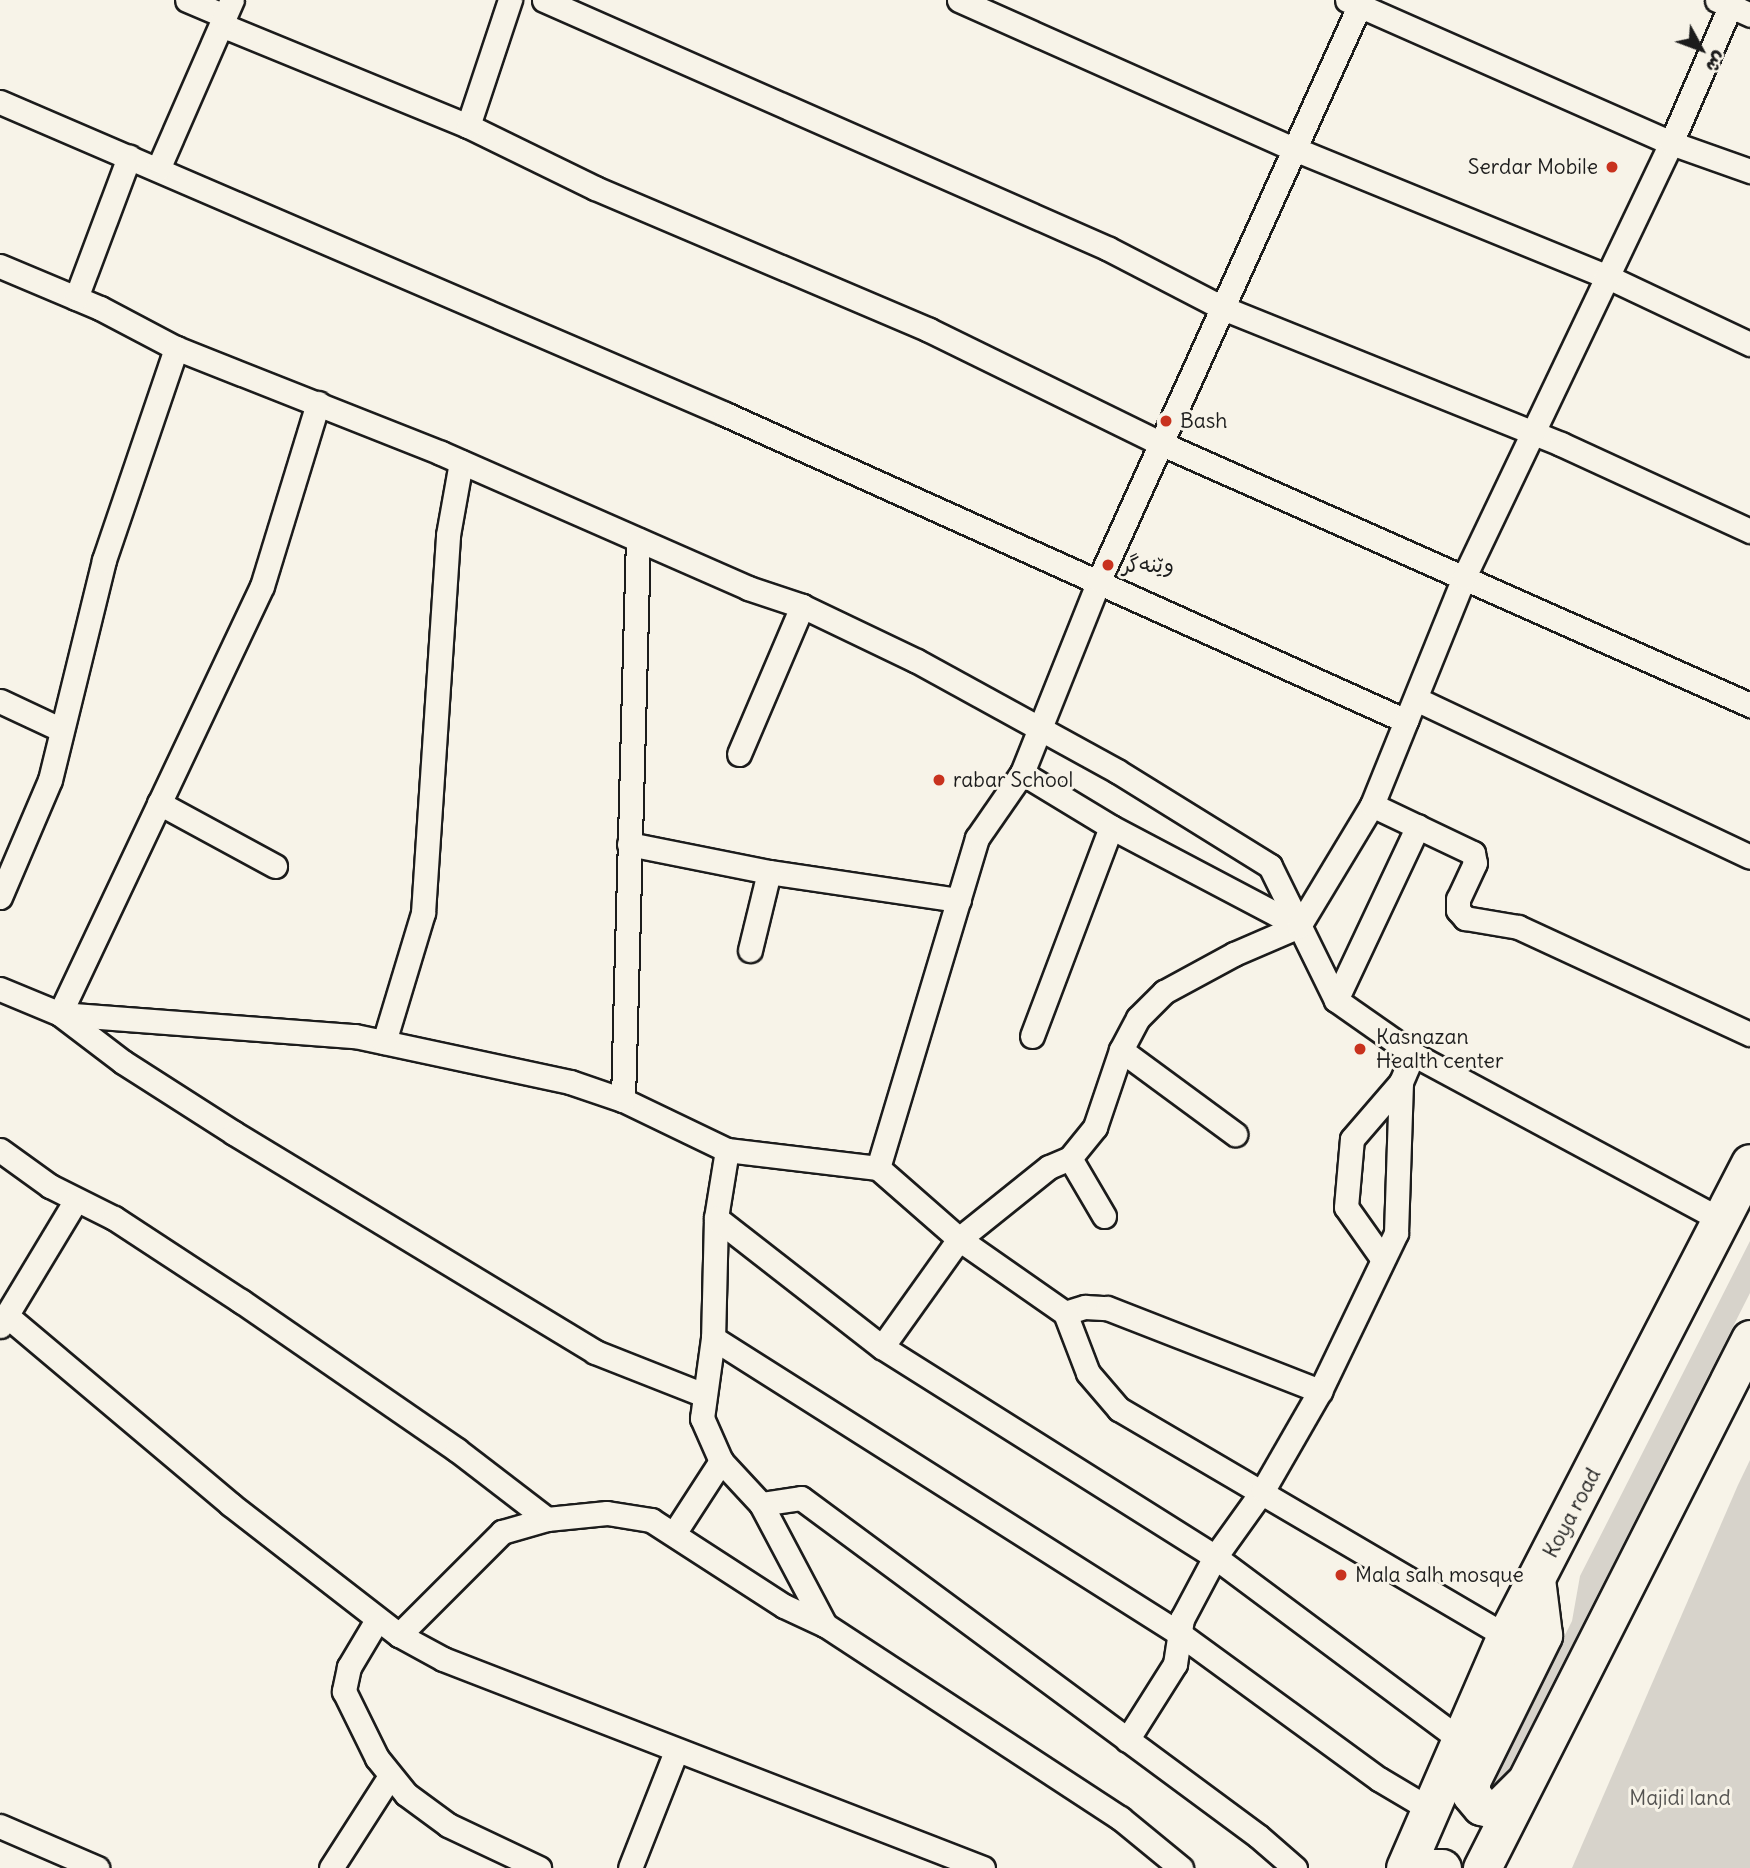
<!DOCTYPE html>
<html>
<head>
<meta charset="utf-8">
<style>
	body { margin:0 }
	#map { position:relative; width:1750px; height:1868px; overflow:hidden; background:#f7f3e8; font-family:Delius,"Playpen Sans Arabic",sans-serif }
	div>[style] { position:absolute }
	.green>* { inset:0; background:#d7d3cb }
	.roads { filter:drop-shadow(2px 0 #1c1c1c) drop-shadow(-2px 0 #1c1c1c) drop-shadow(0 2px #1c1c1c) drop-shadow(0 -2px #1c1c1c) }
	.minor>* { height:23px; margin:-11.5px; padding:0 11.5px; transform-origin:11.5px; border-radius:11.5px; background:#f7f3e8 }
	.trunk>* { height:37px; margin:-18.5px; padding:0 18.5px; transform-origin:18.5px; border-radius:18.5px; background:#f7f3e8 }
	.dots>* { width:19px; height:19px; translate:-50% -50%; box-sizing:border-box; border:4px solid #f7f3e8; border-radius:50% }
	span { translate:-50% -50%; white-space:nowrap; text-align:center; line-height:1.15; -webkit-text-stroke:6px #f7f3e8; paint-order:stroke }
	.poi-label { font-size:21px; color:#1c1c1c }
	.right { translate:-100% -50%; text-align:right }
	.left { translate:0 -50%; text-align:left }
	.street-label { font-size:21px; color:#1c1c1c }
	.park-label { font-size:21px; color:#545351 }
	.north { position:absolute; left:1666px; top:14px; width:70px; height:70px; -webkit-text-stroke:5px #f7f3e8; paint-order:stroke; rotate:131deg; font-size:19px; font-weight:700; line-height:28px; text-align:center; color:#1c1c1c }
	.north::after { content:''; display:block; margin:auto; width:24px; height:32px; background:#1c1c1c; clip-path:polygon(50% 0,100% 100%,50% 72%,0 100%) }
</style>
</head>
<body>
<div id="map">
	<div class="green">
		<div style="clip-path:polygon(1750px 1241px,1750px 1293px,1500px 1787px,1490px 1786px,1572px 1621px,1580px 1576px)"></div>
		<div style="clip-path:polygon(1750px 1460px,1750px 1868px,1572px 1868px,1738px 1485px)"></div>
	</div>
	<div class="roads">
		<div class="minor">
			<div style="left:187px;top:0;width:34px;rotate:23deg"></div>
			<div style="left:218px;top:13px;width:19px;rotate:54deg"></div>
			<div style="left:229px;top:28px;width:258px;rotate:22.3deg"></div>
			<div style="left:468px;top:126px;width:141px;rotate:26deg"></div>
			<div style="left:595px;top:188px;width:363px;rotate:23deg"></div>
			<div style="left:929px;top:330px;width:257px;rotate:26.1deg"></div>
			<div style="left:1160px;top:443px;width:646px;rotate:23.94deg"></div>
			<div style="left:544px;top:0;width:617px;rotate:23.78deg"></div>
			<div style="left:1109px;top:249px;width:128px;rotate:27.4deg"></div>
			<div style="left:1223px;top:308px;width:364px;rotate:21.9deg"></div>
			<div style="left:1561px;top:444px;width:208px;rotate:24.7deg"></div>
			<div style="left:959px;top:0;width:364px;rotate:24deg"></div>
			<div style="left:1292px;top:148px;width:339px;rotate:22.2deg"></div>
			<div style="left:1606px;top:276px;width:159px;rotate:25.3deg"></div>
			<div style="left:1347px;top:0;width:354px;rotate:23.8deg"></div>
			<div style="left:1671px;top:143px;width:84px;rotate:19.5deg"></div>
			<div style="left:1717px;top:0;width:36px;rotate:24deg"></div>
			<div style="left:0;top:102px;width:789px;rotate:23.28deg"></div>
			<div style="left:725px;top:414px;width:747px;rotate:24.27deg"></div>
			<div style="left:468px;top:126px;width:133px;rotate:-71.6deg"></div>
			<div style="left:158px;top:169px;width:184px;rotate:-66.4deg"></div>
			<div style="left:0;top:266px;width:108px;rotate:22.8deg"></div>
			<div style="left:100px;top:308px;width:86px;rotate:27.8deg"></div>
			<div style="left:176px;top:348px;width:285px;rotate:21.6deg"></div>
			<div style="left:441px;top:453px;width:335px;rotate:23.7deg"></div>
			<div style="left:748px;top:588px;width:57px;rotate:18.4deg"></div>
			<div style="left:802px;top:606px;width:127px;rotate:25.6deg"></div>
			<div style="left:917px;top:661px;width:228px;rotate:28.8deg"></div>
			<div style="left:1117px;top:771px;width:180px;rotate:31.8deg"></div>
			<div style="left:1270px;top:866px;width:149px;rotate:63.8deg"></div>
			<div style="left:1336px;top:1000px;width:94px;rotate:35deg"></div>
			<div style="left:1413px;top:1054px;width:350px;rotate:28.3deg"></div>
			<div style="left:76px;top:298px;width:151px;rotate:-69.4deg"></div>
			<div style="left:318px;top:403px;width:191px;rotate:107deg"></div>
			<div style="left:262px;top:586px;width:473px;rotate:115.3deg"></div>
			<div style="left:60px;top:1014px;width:79px;rotate:37.3deg"></div>
			<div style="left:123px;top:1062px;width:132px;rotate:32.6deg"></div>
			<div style="left:234px;top:1133px;width:422px;rotate:31.2deg"></div>
			<div style="left:595px;top:1352px;width:117px;rotate:21.5deg"></div>
			<div style="left:1416px;top:699px;width:369px;rotate:25.3deg"></div>
			<div style="left:0;top:701px;width:68px;rotate:25.1deg"></div>
			<div style="left:739px;top:754px;width:161px;rotate:-66.9deg"></div>
			<div style="left:1022px;top:773px;width:104px;rotate:31.2deg"></div>
			<div style="left:1111px;top:827px;width:212px;rotate:27.8deg"></div>
			<div style="left:159px;top:803px;width:132px;rotate:28.5deg"></div>
			<div style="left:1372px;top:805px;width:112px;rotate:25.4deg"></div>
			<div style="left:1473px;top:853px;width:10px;rotate:79deg"></div>
			<div style="left:1475px;top:863px;width:40px;rotate:115deg"></div>
			<div style="left:1458px;top:899px;width:11px;rotate:90deg"></div>
			<div style="left:1458px;top:910px;width:11px;rotate:49deg"></div>
			<div style="left:1465px;top:918px;width:54px;rotate:9.6deg"></div>
			<div style="left:1518px;top:927px;width:255px;rotate:24.8deg"></div>
			<div style="left:629px;top:844px;width:143px;rotate:11.3deg"></div>
			<div style="left:769px;top:872px;width:192px;rotate:8.4deg"></div>
			<div style="left:0;top:897px;width:127px;rotate:-66.9deg"></div>
			<div style="left:50px;top:780px;width:227px;rotate:-76.2deg"></div>
			<div style="left:104px;top:560px;width:224px;rotate:-71.2deg"></div>
			<div style="left:750px;top:950px;width:80px;rotate:-76.3deg"></div>
			<div style="left:0;top:989px;width:65px;rotate:22.6deg"></div>
			<div style="left:60px;top:1014px;width:296px;rotate:4.3deg"></div>
			<div style="left:355px;top:1036px;width:220px;rotate:12.1deg"></div>
			<div style="left:570px;top:1082px;width:56px;rotate:18.8deg"></div>
			<div style="left:623px;top:1100px;width:115px;rotate:25.7deg"></div>
			<div style="left:727px;top:1150px;width:152px;rotate:6.8deg"></div>
			<div style="left:878px;top:1168px;width:108px;rotate:41.2deg"></div>
			<div style="left:959px;top:1239px;width:129px;rotate:34.9deg"></div>
			<div style="left:1065px;top:1313px;width:21px;rotate:-17deg"></div>
			<div style="left:1085px;top:1307px;width:22px;rotate:3deg"></div>
			<div style="left:1107px;top:1308px;width:229px;rotate:21.3deg"></div>
			<div style="left:1320px;top:1391px;width:175px;rotate:-64.3deg"></div>
			<div style="left:1396px;top:1233px;width:151px;rotate:-88.1deg"></div>
			<div style="left:1401px;top:1082px;width:30px;rotate:-67deg"></div>
			<div style="left:1336px;top:1000px;width:192px;rotate:-64.8deg"></div>
			<div style="left:1032px;top:1036px;width:223px;rotate:-69.3deg"></div>
			<div style="left:384px;top:1042px;width:135px;rotate:-73.2deg"></div>
			<div style="left:423px;top:913px;width:379px;rotate:-86.2deg"></div>
			<div style="left:448px;top:535px;width:74px;rotate:-79.9deg"></div>
			<div style="left:1121px;top:1050px;width:142px;rotate:36.4deg"></div>
			<div style="left:623px;top:1100px;width:560px;rotate:-88.47deg"></div>
			<div style="left:0;top:1150px;width:62px;rotate:35.8deg"></div>
			<div style="left:50px;top:1186px;width:72px;rotate:26.6deg"></div>
			<div style="left:114px;top:1218px;width:152px;rotate:33.2deg"></div>
			<div style="left:241px;top:1301px;width:262px;rotate:34.6deg"></div>
			<div style="left:457px;top:1450px;width:113px;rotate:37.5deg"></div>
			<div style="left:727px;top:1150px;width:69px;rotate:99.2deg"></div>
			<div style="left:716px;top:1218px;width:120px;rotate:91.4deg"></div>
			<div style="left:713px;top:1338px;width:81px;rotate:97.8deg"></div>
			<div style="left:702px;top:1418px;width:47px;rotate:66.2deg"></div>
			<div style="left:721px;top:1461px;width:59px;rotate:47.1deg"></div>
			<div style="left:761px;top:1504px;width:137px;rotate:62.1deg"></div>
			<div style="left:825px;top:1625px;width:353px;rotate:33.2deg"></div>
			<div style="left:1120px;top:1818px;width:79px;rotate:39.3deg"></div>
			<div style="left:878px;top:1168px;width:345px;rotate:-73.3deg"></div>
			<div style="left:977px;top:838px;width:79px;rotate:-55.3deg"></div>
			<div style="left:1022px;top:773px;width:208px;rotate:-68.2deg"></div>
			<div style="left:1099px;top:580px;width:637px;rotate:-65.61deg"></div>
			<div style="left:1104px;top:1216px;width:67px;rotate:-120.4deg"></div>
			<div style="left:1070px;top:1158px;width:40px;rotate:-51deg"></div>
			<div style="left:1095px;top:1127px;width:81px;rotate:-71.3deg"></div>
			<div style="left:1121px;top:1050px;width:36px;rotate:-62deg"></div>
			<div style="left:1138px;top:1018px;width:37px;rotate:-45deg"></div>
			<div style="left:1164px;top:992px;width:80px;rotate:-28.5deg"></div>
			<div style="left:1234px;top:954px;width:71px;rotate:-23.3deg"></div>
			<div style="left:1299px;top:926px;width:141px;rotate:-58.9deg"></div>
			<div style="left:1372px;top:805px;width:246px;rotate:-68deg"></div>
			<div style="left:1464px;top:577px;width:481px;rotate:-64.5deg"></div>
			<div style="left:1671px;top:143px;width:156px;rotate:-66.6deg"></div>
			<div style="left:716px;top:1218px;width:210px;rotate:37.9deg"></div>
			<div style="left:882px;top:1347px;width:394px;rotate:32.2deg"></div>
			<div style="left:1215px;top:1557px;width:303px;rotate:36.7deg"></div>
			<div style="left:1382px;top:1258px;width:62px;rotate:-125.2deg"></div>
			<div style="left:1346px;top:1207px;width:68px;rotate:-85deg"></div>
			<div style="left:1352px;top:1139px;width:75px;rotate:-49.3deg"></div>
			<div style="left:1065px;top:1313px;width:64px;rotate:69deg"></div>
			<div style="left:1088px;top:1373px;width:48px;rotate:49.3deg"></div>
			<div style="left:1119px;top:1409px;width:449px;rotate:30.4deg"></div>
			<div style="left:7px;top:1316px;width:292px;rotate:40.1deg"></div>
			<div style="left:230px;top:1504px;width:214px;rotate:37.8deg"></div>
			<div style="left:399px;top:1635px;width:50px;rotate:28.6deg"></div>
			<div style="left:443px;top:1659px;width:579px;rotate:21.16deg"></div>
			<div style="left:0;top:1326px;width:147px;rotate:-58.9deg"></div>
			<div style="left:713px;top:1338px;width:553px;rotate:32.37deg"></div>
			<div style="left:1180px;top:1634px;width:246px;rotate:36.1deg"></div>
			<div style="left:1379px;top:1779px;width:61px;rotate:30.8deg"></div>
			<div style="left:882px;top:1347px;width:133px;rotate:-54.5deg"></div>
			<div style="left:959px;top:1239px;width:115px;rotate:-38.7deg"></div>
			<div style="left:1049px;top:1167px;width:23px;rotate:-23deg"></div>
			<div style="left:761px;top:1504px;width:40px;rotate:-8.5deg"></div>
			<div style="left:801px;top:1498px;width:568px;rotate:36.49deg"></div>
			<div style="left:1258px;top:1836px;width:49px;rotate:40.9deg"></div>
			<div style="left:675px;top:1532px;width:85px;rotate:-57.1deg"></div>
			<div style="left:377px;top:1620px;width:55px;rotate:120.8deg"></div>
			<div style="left:349px;top:1667px;width:25px;rotate:102deg"></div>
			<div style="left:344px;top:1691px;width:75px;rotate:63.8deg"></div>
			<div style="left:377px;top:1758px;width:46px;rotate:51.1deg"></div>
			<div style="left:406px;top:1794px;width:52px;rotate:36.4deg"></div>
			<div style="left:448px;top:1825px;width:101px;rotate:25.3deg"></div>
			<div style="left:399px;top:1635px;width:146px;rotate:-45deg"></div>
			<div style="left:502px;top:1532px;width:47px;rotate:-16.1deg"></div>
			<div style="left:547px;top:1519px;width:60px;rotate:-5.7deg"></div>
			<div style="left:607px;top:1513px;width:45px;rotate:9deg"></div>
			<div style="left:651px;top:1520px;width:158px;rotate:32.9deg"></div>
			<div style="left:784px;top:1606px;width:45px;rotate:24.9deg"></div>
			<div style="left:1127px;top:1740px;width:90px;rotate:-57.7deg"></div>
			<div style="left:1175px;top:1664px;width:46px;rotate:-81.2deg"></div>
			<div style="left:1182px;top:1619px;width:70px;rotate:-62deg"></div>
			<div style="left:1215px;top:1557px;width:82px;rotate:-54.4deg"></div>
			<div style="left:1263px;top:1490px;width:114px;rotate:-60.1deg"></div>
			<div style="left:0;top:1826px;width:106px;rotate:23.4deg"></div>
			<div style="left:331px;top:1868px;width:109px;rotate:-57.3deg"></div>
			<div style="left:630px;top:1868px;width:126px;rotate:-68.5deg"></div>
		</div>
		<div class="trunk">
			<div style="left:1523px;top:1784px;width:31px;rotate:135deg"></div>
			<div style="left:1501px;top:1806px;width:9px;rotate:162deg"></div>
			<div style="left:1492px;top:1809px;width:11px;rotate:-165deg"></div>
			<div style="left:1481px;top:1806px;width:16px;rotate:-130deg"></div>
			<div style="left:1471px;top:1794px;width:13px;rotate:-90deg"></div>
			<div style="left:1471px;top:1781px;width:163px;rotate:-63.7deg"></div>
			<div style="left:1543px;top:1635px;width:56px;rotate:-97.1deg"></div>
			<div style="left:1405px;top:1868px;width:253px;rotate:-66.5deg"></div>
			<div style="left:1506px;top:1636px;width:532px;rotate:-62.71deg"></div>
			<div style="left:1418px;top:1868px;width:24px"></div>
			<div style="left:1482px;top:1868px;width:593px;rotate:-63.13deg"></div>
		</div>
	</div>
	<div class="dots">
		<div style="left:1612px;top:167px;background:#c8321e"></div>
		<div style="left:1166px;top:421px;background:#c8321e"></div>
		<div style="left:1108px;top:565px;background:#c8321e"></div>
		<div style="left:939px;top:780px;background:#c8321e"></div>
		<div style="left:1360px;top:1049px;background:#c8321e"></div>
		<div style="left:1341px;top:1575px;background:#c8321e"></div>
	</div>
	<div class="poi-label">
		<span class="right" style="left:1598px;top:167px">Serdar Mobile</span>
		<span class="left" style="left:1180px;top:421px">Bash</span>
		<span class="left" style="left:1122px;top:565px">وێنەگر</span>
		<span class="left" style="left:953px;top:780px">rabar School</span>
		<span class="left" style="left:1376px;top:1049px">Kasnazan<br>Health center</span>
		<span class="left" style="left:1355px;top:1575px">Mala salh mosque</span>
	</div>
	<div class="street-label">
		<span style="left:1572px;top:1513px;rotate:-62deg">Koya road</span>
	</div>
	<div class="park-label">
		<span style="left:1680px;top:1798px">Majidi land</span>
	</div>
	<div class="north">ش</div>
</div>
</body>
</html>
